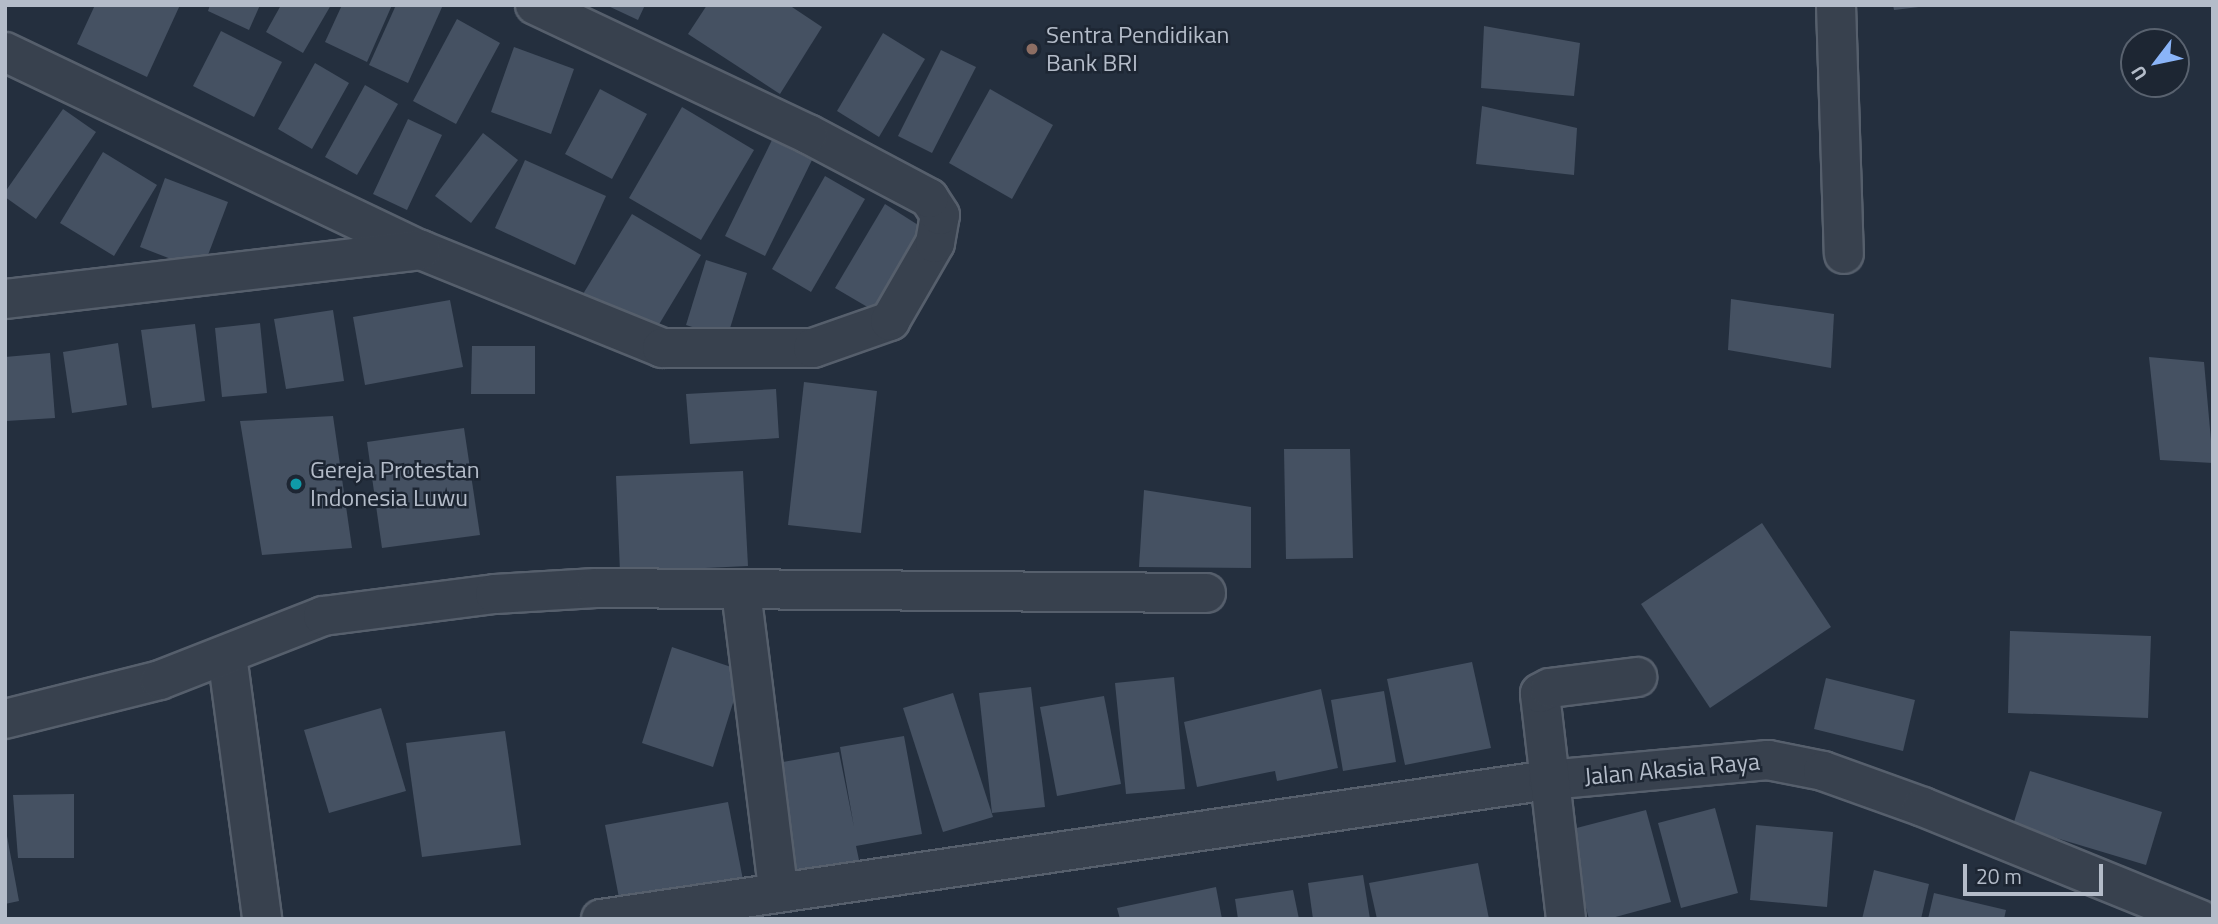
<!DOCTYPE html>
<html>
<head>
<meta charset="utf-8">
<style>
	body { margin:0 }
	#map { position:relative; width:2218px; height:924px; overflow:hidden; background:#242f3e; font-family:"Titillium Web",sans-serif }
	div>[style] { position:absolute }
	.building>* { inset:0; background:#455162 }
	.roads { filter:drop-shadow(2px 0 #565f6c) drop-shadow(-2px 0 #565f6c) drop-shadow(0 2px #565f6c) drop-shadow(0 -2px #565f6c) }
	.minor>* { height:38px; margin:-19px; padding:0 19px; transform-origin:19px; border-radius:19px; background:#38414e }
	.dots>* { width:19px; height:19px; translate:-50% -50%; box-sizing:border-box; border:4px solid #1d2633; border-radius:50% }
	span { translate:-50% -50%; white-space:nowrap; text-align:center; line-height:1.15; -webkit-text-stroke:5px #1d2633; paint-order:stroke }
	.poi-label { font-size:24px; color:#b4bcc9 }
	.left { translate:0 -50%; text-align:left }
	.street-label { font-size:24px; color:#b4bcc9 }
	.frame { position:absolute; inset:0; border:7px solid #b4bcc9; pointer-events:none }
	.north { position:absolute; left:2120px; top:28px; width:70px; height:70px; box-sizing:border-box; background:#1d2633; border:2px solid #59626f; border-radius:50%; rotate:238deg; font-size:19px; font-weight:700; line-height:28px; text-align:center; color:#b4bcc9 }
	.north::after { content:''; display:block; margin:auto; width:24px; height:32px; background:#8ab4f8; clip-path:polygon(50% 0,100% 100%,50% 72%,0 100%) }
	.scale { position:absolute; left:1963px; top:864px; width:140px; height:32px; box-sizing:border-box; border:4px solid #b4bcc9; border-top:0; padding-left:9px; font-size:21px; line-height:24px; white-space:nowrap; color:#b4bcc9; -webkit-text-stroke:5px #1d2633; paint-order:stroke }
</style>
</head>
<body>
<div id="map">
	<div class="building">
		<div style="clip-path:polygon(95px 5px,180px 5px,147px 77px,77px 44px)"></div>
		<div style="clip-path:polygon(210px 5px,260px 5px,249px 30px,208px 11px)"></div>
		<div style="clip-path:polygon(281px 5px,331px 5px,303px 53px,266px 32px)"></div>
		<div style="clip-path:polygon(342px 5px,392px 5px,367px 62px,325px 42px)"></div>
		<div style="clip-path:polygon(396px 5px,443px 5px,408px 83px,369px 65px)"></div>
		<div style="clip-path:polygon(606px 5px,645px 5px,638px 20px)"></div>
		<div style="clip-path:polygon(707px 5px,789px 5px,822px 27px,780px 94px,688px 34px)"></div>
		<div style="clip-path:polygon(1893px 5px,1919px 5px,1919px 7px,1894px 10px)"></div>
		<div style="clip-path:polygon(457px 19px,500px 43px,456px 124px,413px 101px)"></div>
		<div style="clip-path:polygon(1484px 26px,1580px 43px,1574px 96px,1481px 88px)"></div>
		<div style="clip-path:polygon(221px 31px,282px 62px,254px 117px,193px 86px)"></div>
		<div style="clip-path:polygon(883px 33px,925px 59px,879px 137px,837px 111px)"></div>
		<div style="clip-path:polygon(514px 47px,574px 69px,551px 134px,491px 112px)"></div>
		<div style="clip-path:polygon(941px 50px,976px 67px,932px 153px,898px 136px)"></div>
		<div style="clip-path:polygon(315px 63px,349px 83px,312px 149px,278px 129px)"></div>
		<div style="clip-path:polygon(365px 85px,398px 104px,357px 175px,325px 157px)"></div>
		<div style="clip-path:polygon(600px 89px,647px 114px,612px 179px,565px 154px)"></div>
		<div style="clip-path:polygon(990px 89px,1053px 125px,1012px 199px,949px 163px)"></div>
		<div style="clip-path:polygon(1482px 106px,1577px 128px,1574px 175px,1476px 164px)"></div>
		<div style="clip-path:polygon(682px 107px,754px 150px,701px 240px,629px 198px)"></div>
		<div style="clip-path:polygon(63px 109px,96px 132px,36px 219px,5px 197px,5px 192px)"></div>
		<div style="clip-path:polygon(408px 119px,442px 135px,407px 210px,373px 194px)"></div>
		<div style="clip-path:polygon(483px 133px,518px 160px,471px 223px,435px 196px)"></div>
		<div style="clip-path:polygon(772px 140px,812px 160px,765px 256px,725px 236px)"></div>
		<div style="clip-path:polygon(103px 152px,157px 185px,114px 256px,60px 223px)"></div>
		<div style="clip-path:polygon(525px 160px,606px 196px,575px 265px,495px 228px)"></div>
		<div style="clip-path:polygon(825px 176px,865px 199px,811px 292px,772px 269px)"></div>
		<div style="clip-path:polygon(165px 178px,228px 202px,202px 271px,140px 247px)"></div>
		<div style="clip-path:polygon(885px 204px,926px 230px,876px 312px,835px 288px)"></div>
		<div style="clip-path:polygon(632px 214px,701px 255px,652px 336px,583px 294px)"></div>
		<div style="clip-path:polygon(706px 260px,747px 273px,727px 338px,686px 325px)"></div>
		<div style="clip-path:polygon(1731px 299px,1834px 314px,1831px 368px,1728px 350px)"></div>
		<div style="clip-path:polygon(450px 300px,463px 367px,365px 385px,353px 317px)"></div>
		<div style="clip-path:polygon(333px 310px,344px 381px,286px 389px,274px 319px)"></div>
		<div style="clip-path:polygon(260px 323px,267px 393px,222px 397px,215px 328px)"></div>
		<div style="clip-path:polygon(195px 324px,205px 401px,152px 408px,141px 330px)"></div>
		<div style="clip-path:polygon(118px 343px,127px 405px,72px 413px,63px 352px)"></div>
		<div style="clip-path:polygon(472px 346px,535px 346px,535px 394px,471px 394px)"></div>
		<div style="clip-path:polygon(50px 353px,55px 418px,6px 421px,5px 357px)"></div>
		<div style="clip-path:polygon(2149px 357px,2204px 362px,2213px 463px,2160px 460px)"></div>
		<div style="clip-path:polygon(804px 382px,877px 391px,861px 533px,788px 525px)"></div>
		<div style="clip-path:polygon(776px 389px,779px 438px,690px 444px,686px 394px)"></div>
		<div style="clip-path:polygon(333px 416px,352px 548px,262px 555px,240px 421px)"></div>
		<div style="clip-path:polygon(464px 428px,480px 535px,382px 548px,367px 442px)"></div>
		<div style="clip-path:polygon(1284px 449px,1350px 449px,1353px 558px,1286px 559px)"></div>
		<div style="clip-path:polygon(743px 471px,748px 566px,620px 572px,616px 476px)"></div>
		<div style="clip-path:polygon(1144px 490px,1251px 507px,1251px 568px,1139px 567px)"></div>
		<div style="clip-path:polygon(1762px 523px,1831px 627px,1710px 708px,1641px 604px)"></div>
		<div style="clip-path:polygon(2010px 631px,2151px 636px,2148px 718px,2008px 713px)"></div>
		<div style="clip-path:polygon(672px 647px,743px 671px,713px 767px,642px 743px)"></div>
		<div style="clip-path:polygon(1472px 662px,1491px 748px,1405px 765px,1387px 679px)"></div>
		<div style="clip-path:polygon(1174px 677px,1185px 789px,1126px 794px,1115px 683px)"></div>
		<div style="clip-path:polygon(1826px 678px,1915px 700px,1903px 751px,1814px 729px)"></div>
		<div style="clip-path:polygon(1031px 687px,1045px 807px,992px 813px,979px 693px)"></div>
		<div style="clip-path:polygon(1321px 689px,1338px 768px,1277px 781px,1275px 771px,1197px 787px,1184px 722px)"></div>
		<div style="clip-path:polygon(1384px 691px,1396px 762px,1343px 771px,1331px 700px)"></div>
		<div style="clip-path:polygon(953px 693px,993px 817px,943px 832px,903px 708px)"></div>
		<div style="clip-path:polygon(1104px 696px,1121px 784px,1057px 796px,1040px 707px)"></div>
		<div style="clip-path:polygon(381px 708px,406px 791px,329px 813px,304px 730px)"></div>
		<div style="clip-path:polygon(505px 731px,521px 845px,422px 857px,406px 743px)"></div>
		<div style="clip-path:polygon(904px 736px,922px 834px,856px 846px,859px 860px,785px 873px,766px 765px,839px 752px,854px 827px,840px 747px)"></div>
		<div style="clip-path:polygon(2030px 771px,2162px 812px,2146px 865px,2013px 825px)"></div>
		<div style="clip-path:polygon(74px 794px,74px 858px,18px 858px,13px 795px)"></div>
		<div style="clip-path:polygon(728px 802px,743px 880px,620px 903px,605px 825px)"></div>
		<div style="clip-path:polygon(1715px 808px,1738px 893px,1681px 908px,1658px 823px)"></div>
		<div style="clip-path:polygon(1646px 810px,1671px 902px,1608px 919px,1589px 919px,1565px 831px)"></div>
		<div style="clip-path:polygon(1756px 825px,1833px 832px,1827px 907px,1750px 900px)"></div>
		<div style="clip-path:polygon(7px 836px,19px 901px,5px 904px,5px 837px)"></div>
		<div style="clip-path:polygon(1478px 863px,1489px 919px,1377px 919px,1369px 883px)"></div>
		<div style="clip-path:polygon(1874px 870px,1929px 884px,1921px 919px,1862px 919px)"></div>
		<div style="clip-path:polygon(1363px 875px,1370px 919px,1313px 919px,1308px 883px)"></div>
		<div style="clip-path:polygon(1216px 887px,1222px 919px,1120px 919px,1117px 908px)"></div>
		<div style="clip-path:polygon(1293px 890px,1299px 919px,1238px 919px,1235px 899px)"></div>
		<div style="clip-path:polygon(1934px 893px,2006px 910px,2004px 919px,1928px 919px)"></div>
	</div>
	<div class="roads">
		<div class="minor">
			<div style="left:1836px;top:5px;width:249px;rotate:88.2deg"></div>
			<div style="left:5px;top:52px;width:461px;rotate:25.5deg"></div>
			<div style="left:421px;top:250px;width:260px;rotate:22.1deg"></div>
			<div style="left:662px;top:348px;width:151px"></div>
			<div style="left:813px;top:348px;width:82px;rotate:-19.3deg"></div>
			<div style="left:890px;top:321px;width:90px;rotate:-60deg"></div>
			<div style="left:935px;top:243px;width:28px;rotate:-80deg"></div>
			<div style="left:940px;top:215px;width:20px;rotate:-123deg"></div>
			<div style="left:929px;top:198px;width:137px;rotate:-152.1deg"></div>
			<div style="left:808px;top:134px;width:302px;rotate:-154.7deg"></div>
			<div style="left:5px;top:299px;width:419px;rotate:-6.7deg"></div>
			<div style="left:741px;top:591px;width:301px;rotate:82.9deg"></div>
			<div style="left:227px;top:655px;width:266px;rotate:82.4deg"></div>
			<div style="left:5px;top:719px;width:160px;rotate:-14.1deg"></div>
			<div style="left:160px;top:680px;width:175px;rotate:-21.4deg"></div>
			<div style="left:323px;top:616px;width:173px;rotate:-7.3deg"></div>
			<div style="left:495px;top:594px;width:101px;rotate:-3.4deg"></div>
			<div style="left:596px;top:588px;width:610px;rotate:0.47deg"></div>
			<div style="left:601px;top:919px;width:957px;rotate:-8.35deg"></div>
			<div style="left:1548px;top:780px;width:221px;rotate:-5.2deg"></div>
			<div style="left:1768px;top:760px;width:56px;rotate:11.3deg"></div>
			<div style="left:1823px;top:771px;width:106px;rotate:19.8deg"></div>
			<div style="left:1923px;top:807px;width:298px;rotate:22.1deg"></div>
			<div style="left:1566px;top:919px;width:227px;rotate:-96.6deg"></div>
			<div style="left:1540px;top:693px;width:11px;rotate:-27deg"></div>
			<div style="left:1550px;top:688px;width:88px;rotate:-7.2deg"></div>
		</div>
	</div>
	<div class="dots">
		<div style="left:1032px;top:49px;background:#8d6e63"></div>
		<div style="left:296px;top:484px;background:#0f9aa8"></div>
	</div>
	<div class="poi-label">
		<span class="left" style="left:1046px;top:49px">Sentra Pendidikan<br>Bank BRI</span>
		<span class="left" style="left:310px;top:484px">Gereja Protestan<br>Indonesia Luwu</span>
	</div>
	<div class="street-label">
		<span style="left:1672px;top:769px;rotate:-5deg">Jalan Akasia Raya</span>
	</div>
	<div class="frame"></div>
	<div class="north">U</div>
	<div class="scale">20 m</div>
</div>
</body>
</html>
